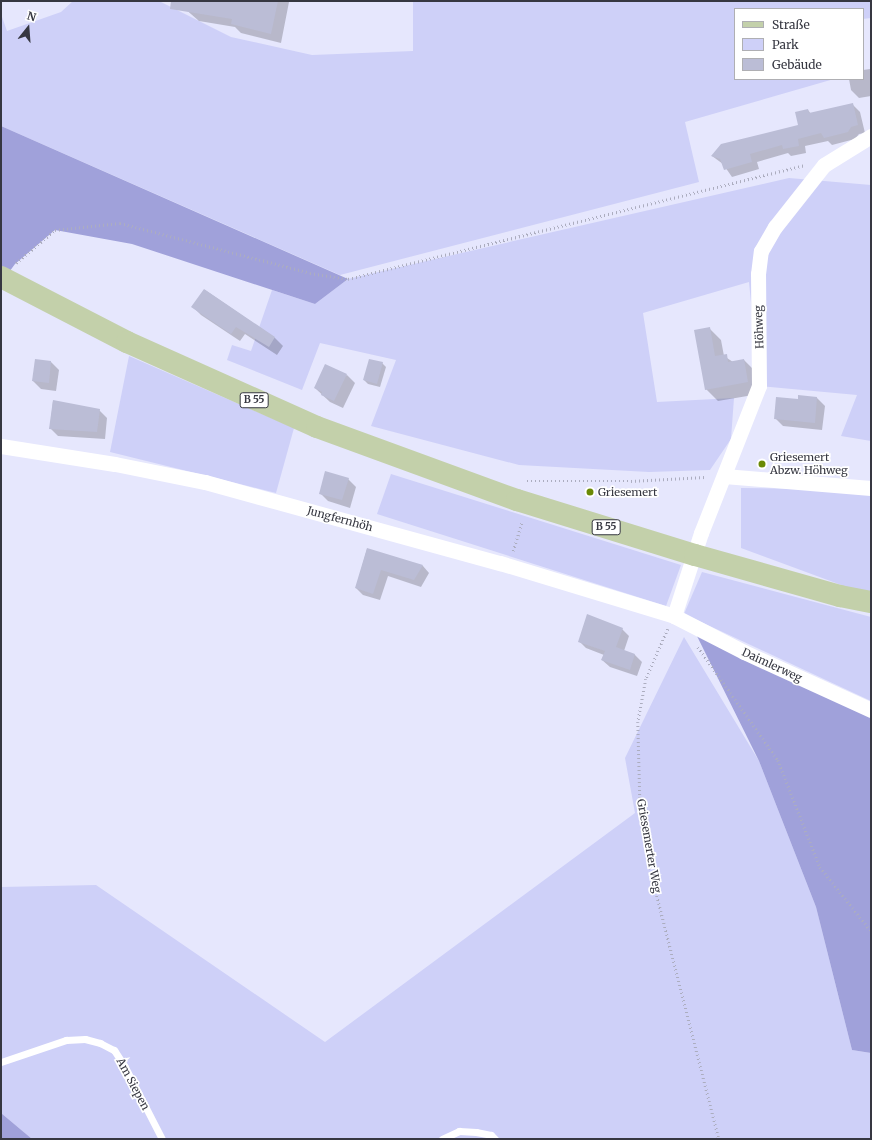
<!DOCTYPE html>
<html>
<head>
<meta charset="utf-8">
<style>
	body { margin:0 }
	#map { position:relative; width:872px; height:1140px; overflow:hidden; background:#e6e7fd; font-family:Merriweather,serif }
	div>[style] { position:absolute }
	.green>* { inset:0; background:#ced0f8 }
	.forest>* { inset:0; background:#a0a1da }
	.shadow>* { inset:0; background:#0003 }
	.building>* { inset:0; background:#bbbdd6 }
	.path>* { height:2.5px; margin-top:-1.25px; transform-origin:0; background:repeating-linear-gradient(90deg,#acadbf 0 1px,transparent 0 4px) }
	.service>* { height:7px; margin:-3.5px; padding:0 3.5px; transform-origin:3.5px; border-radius:3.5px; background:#fff }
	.minor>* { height:15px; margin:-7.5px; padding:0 7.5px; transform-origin:7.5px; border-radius:7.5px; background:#fff }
	.primary>* { height:22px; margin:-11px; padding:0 11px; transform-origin:11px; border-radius:11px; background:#c3d0aa }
	.dots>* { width:11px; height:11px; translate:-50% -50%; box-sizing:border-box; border:2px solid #fff; border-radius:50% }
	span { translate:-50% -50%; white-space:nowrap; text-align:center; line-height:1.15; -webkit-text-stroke:3.5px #fff; paint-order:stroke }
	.shield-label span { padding:1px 3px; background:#fff; border:1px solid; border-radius:3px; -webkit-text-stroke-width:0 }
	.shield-label { font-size:10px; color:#363741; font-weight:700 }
	.street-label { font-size:11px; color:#363741 }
	.poi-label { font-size:11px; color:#363741 }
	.left { translate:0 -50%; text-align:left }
	.frame { position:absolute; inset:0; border:2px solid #363741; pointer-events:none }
	.legend { position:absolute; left:734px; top:8px; width:130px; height:72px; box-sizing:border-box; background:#fff; border:1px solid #afafb3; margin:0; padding:5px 7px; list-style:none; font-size:12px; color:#363741 }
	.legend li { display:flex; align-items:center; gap:8px; height:20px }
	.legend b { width:20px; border:1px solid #afafb3 }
	.north { position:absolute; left:8px; top:8px; width:40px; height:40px; -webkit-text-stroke:3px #fff; paint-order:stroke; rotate:17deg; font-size:11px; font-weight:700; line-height:16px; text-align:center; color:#363741 }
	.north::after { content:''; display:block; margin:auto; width:14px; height:18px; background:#363741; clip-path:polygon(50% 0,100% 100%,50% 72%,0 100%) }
</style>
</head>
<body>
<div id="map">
	<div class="green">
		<div style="clip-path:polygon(73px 1px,159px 1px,231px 37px,312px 55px,413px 51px,413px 1px,871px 1px,871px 18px,863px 19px,863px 9px,735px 9px,735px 79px,834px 79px,685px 122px,699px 182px,340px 275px,1px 126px,1px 14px,7px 31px,61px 12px)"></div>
		<div style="clip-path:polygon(789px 178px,871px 185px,871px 441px,841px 436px,857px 395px,759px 386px,749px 282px,643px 313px,657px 402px,734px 398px,731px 439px,710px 470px,649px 472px,519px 465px,371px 426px,396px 360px,320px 343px,302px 390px,227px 360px,232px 345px,251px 351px,272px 290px,315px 304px,348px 279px)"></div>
		<div style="clip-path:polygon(129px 356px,294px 428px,276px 493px,110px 452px)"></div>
		<div style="clip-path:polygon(391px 474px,681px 565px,666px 606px,377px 514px)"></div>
		<div style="clip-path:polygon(741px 488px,871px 490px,871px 596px,741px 548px)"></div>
		<div style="clip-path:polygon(702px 572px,871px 617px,871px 701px,684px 614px)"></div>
		<div style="clip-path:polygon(684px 637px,759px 761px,816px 907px,852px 1050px,871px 1053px,871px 1139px,32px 1139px,1px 1113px,1px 887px,96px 885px,325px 1042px,635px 813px,625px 758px)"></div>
	</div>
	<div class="forest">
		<div style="clip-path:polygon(1px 126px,348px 279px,315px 304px,132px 244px,55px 230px,15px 264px,1px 283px)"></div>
		<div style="clip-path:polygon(690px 622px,871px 711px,871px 1053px,852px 1050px,816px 907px,759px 761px)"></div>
		<div style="clip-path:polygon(1px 1113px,32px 1139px,1px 1139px)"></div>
	</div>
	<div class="shadow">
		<div style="clip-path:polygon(176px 1px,288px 1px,289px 2px,281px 43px,241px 33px,235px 27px,199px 21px)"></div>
		<div style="clip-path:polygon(870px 69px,871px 96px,859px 98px,851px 90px,849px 79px,863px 79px,863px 70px)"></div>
		<div style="clip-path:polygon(852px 104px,860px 112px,865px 133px,859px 134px,855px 139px,832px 145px,828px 141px,805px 146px,806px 153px,791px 156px,788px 153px,757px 162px,759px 169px,732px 177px,723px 164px,712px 156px,799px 126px,808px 110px,811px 114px)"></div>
		<div style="clip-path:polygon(205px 290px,275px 338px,283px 346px,277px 355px,245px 334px,240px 341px,201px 315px,193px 307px)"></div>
		<div style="clip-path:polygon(709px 328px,721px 340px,724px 356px,733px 362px,744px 360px,756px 372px,759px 394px,718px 401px,706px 389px)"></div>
		<div style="clip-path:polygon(36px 360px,51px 362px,59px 370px,56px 391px,41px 389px,33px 381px)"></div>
		<div style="clip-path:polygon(382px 363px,386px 367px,380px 387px,368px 384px,364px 380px)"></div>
		<div style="clip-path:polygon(347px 375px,355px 383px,343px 408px,330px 402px,315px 388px)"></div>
		<div style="clip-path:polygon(817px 398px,825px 406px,822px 430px,783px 426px,775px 418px,799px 400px)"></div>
		<div style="clip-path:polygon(53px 401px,99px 410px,107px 418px,105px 439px,58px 436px,50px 428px)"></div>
		<div style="clip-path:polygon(348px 479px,356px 487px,350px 508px,328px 501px,320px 493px)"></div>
		<div style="clip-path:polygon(367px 549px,423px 566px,429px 573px,421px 587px,388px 576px,380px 600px,363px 595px,356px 588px)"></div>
		<div style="clip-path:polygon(622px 629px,629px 636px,624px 651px,635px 655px,642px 662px,637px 676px,610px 667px,602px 660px,604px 655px,586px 648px,579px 641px)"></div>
	</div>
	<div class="building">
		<div style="clip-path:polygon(171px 1px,278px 1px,271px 34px,231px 24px,232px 19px,170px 9px)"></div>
		<div style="clip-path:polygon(853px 103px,858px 125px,851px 127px,848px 132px,824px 138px,821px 133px,798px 139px,799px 146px,783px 149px,782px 145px,750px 154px,752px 162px,724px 170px,720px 159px,711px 156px,721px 144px,798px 125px,795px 112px,808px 109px,809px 113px)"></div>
		<div style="clip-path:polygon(204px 289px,275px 337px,269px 347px,236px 327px,231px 334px,191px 307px)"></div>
		<div style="clip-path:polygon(710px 327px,715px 356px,727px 354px,728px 362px,744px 359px,748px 382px,705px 390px,694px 330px)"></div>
		<div style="clip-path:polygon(35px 359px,51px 361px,49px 383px,32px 381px)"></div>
		<div style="clip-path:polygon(369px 359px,383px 362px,377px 384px,363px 380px)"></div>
		<div style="clip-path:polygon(325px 364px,347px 374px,334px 401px,321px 395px,322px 392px,314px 388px)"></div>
		<div style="clip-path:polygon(798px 395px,817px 397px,815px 423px,774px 419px,776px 397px,798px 399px)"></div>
		<div style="clip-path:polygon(53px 400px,100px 409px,97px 432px,49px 429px)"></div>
		<div style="clip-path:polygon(325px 471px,349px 478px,342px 500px,319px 494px)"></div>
		<div style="clip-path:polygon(367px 548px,413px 562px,423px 565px,414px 580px,381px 570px,373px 594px,355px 588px)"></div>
		<div style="clip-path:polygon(587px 614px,623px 628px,616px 647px,635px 654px,630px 670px,601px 660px,605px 651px,578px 642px)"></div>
	</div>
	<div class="path">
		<div style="left:16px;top:263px;width:51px;rotate:-40.2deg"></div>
		<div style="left:55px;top:230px;width:65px;rotate:-6.1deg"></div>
		<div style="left:120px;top:223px;width:196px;rotate:14.7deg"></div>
		<div style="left:310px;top:273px;width:38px;rotate:9deg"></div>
		<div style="left:348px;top:279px;width:470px;rotate:-14deg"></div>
		<div style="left:527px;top:481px;width:104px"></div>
		<div style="left:631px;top:481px;width:74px;rotate:-3.1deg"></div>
		<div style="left:513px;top:551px;width:31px;rotate:-73deg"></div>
		<div style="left:668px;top:629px;width:55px;rotate:113.7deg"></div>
		<div style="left:646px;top:679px;width:44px;rotate:100.5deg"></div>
		<div style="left:638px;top:722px;width:75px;rotate:88.5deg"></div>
		<div style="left:640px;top:797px;width:84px;rotate:81.1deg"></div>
		<div style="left:653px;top:880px;width:267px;rotate:75.7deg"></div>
		<div style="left:698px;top:647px;width:138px;rotate:54.7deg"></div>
		<div style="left:778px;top:760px;width:115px;rotate:68.6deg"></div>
		<div style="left:820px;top:867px;width:82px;rotate:51.4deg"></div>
	</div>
	<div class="service">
		<div style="left:1px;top:1062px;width:69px;rotate:-18.7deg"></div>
		<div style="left:66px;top:1040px;width:19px;rotate:-3deg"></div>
		<div style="left:85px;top:1039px;width:16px;rotate:15deg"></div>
		<div style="left:100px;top:1043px;width:16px;rotate:27deg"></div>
		<div style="left:114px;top:1050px;width:20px;rotate:57deg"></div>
		<div style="left:125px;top:1067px;width:81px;rotate:62.8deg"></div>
		<div style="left:442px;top:1139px;width:19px;rotate:-25deg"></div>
		<div style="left:459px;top:1131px;width:17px;rotate:3deg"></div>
		<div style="left:476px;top:1132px;width:15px;rotate:11deg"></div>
		<div style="left:491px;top:1135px;width:6px;rotate:45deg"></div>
	</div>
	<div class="minor">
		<div style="left:1px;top:446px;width:115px;rotate:9deg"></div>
		<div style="left:115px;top:464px;width:92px;rotate:11.3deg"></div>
		<div style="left:205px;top:482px;width:306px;rotate:15.4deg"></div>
		<div style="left:500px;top:563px;width:182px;rotate:16.9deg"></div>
		<div style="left:674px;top:616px;width:79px;rotate:27.2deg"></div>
		<div style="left:744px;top:652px;width:140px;rotate:24.5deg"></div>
		<div style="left:724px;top:476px;width:147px;rotate:4.7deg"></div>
		<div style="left:674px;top:616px;width:87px;rotate:-72deg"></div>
		<div style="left:701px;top:533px;width:158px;rotate:-68.5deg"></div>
		<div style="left:759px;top:386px;width:112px;rotate:-90.5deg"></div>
		<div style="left:758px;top:274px;width:23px;rotate:-83deg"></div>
		<div style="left:761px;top:251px;width:28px;rotate:-60deg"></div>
		<div style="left:775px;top:227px;width:79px;rotate:-51.7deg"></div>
		<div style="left:824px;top:165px;width:55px;rotate:-31.7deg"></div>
	</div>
	<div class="primary">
		<div style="left:1px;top:277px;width:142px;rotate:27.3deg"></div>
		<div style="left:127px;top:342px;width:208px;rotate:24.1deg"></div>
		<div style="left:317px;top:427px;width:213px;rotate:20.1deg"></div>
		<div style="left:517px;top:500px;width:186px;rotate:17.2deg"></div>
		<div style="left:695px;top:555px;width:151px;rotate:15.8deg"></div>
		<div style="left:840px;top:596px;width:32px;rotate:11deg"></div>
	</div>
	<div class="dots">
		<div style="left:762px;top:464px;background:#6a8905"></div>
		<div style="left:590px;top:492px;background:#6a8905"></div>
	</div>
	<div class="shield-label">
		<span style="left:254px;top:400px">B 55</span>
		<span style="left:606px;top:527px">B 55</span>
	</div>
	<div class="street-label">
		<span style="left:759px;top:327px;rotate:-92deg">Höhweg</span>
		<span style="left:340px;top:519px;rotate:15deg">Jungfernhöh</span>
		<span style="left:772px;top:665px;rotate:25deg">Daimlerweg</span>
		<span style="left:649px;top:846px;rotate:80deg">Griesemerter Weg</span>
		<span style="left:133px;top:1084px;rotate:62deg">Am Siepen</span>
	</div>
	<div class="poi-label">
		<span class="left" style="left:770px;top:464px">Griesemert<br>Abzw. Höhweg</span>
		<span class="left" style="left:598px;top:492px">Griesemert</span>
	</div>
	<div class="frame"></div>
	<ul class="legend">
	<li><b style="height:5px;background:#c3d0aa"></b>Straße</li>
	<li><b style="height:11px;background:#ced0f8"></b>Park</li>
	<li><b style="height:11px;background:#bbbdd6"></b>Gebäude</li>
	</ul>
	<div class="north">N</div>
</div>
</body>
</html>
